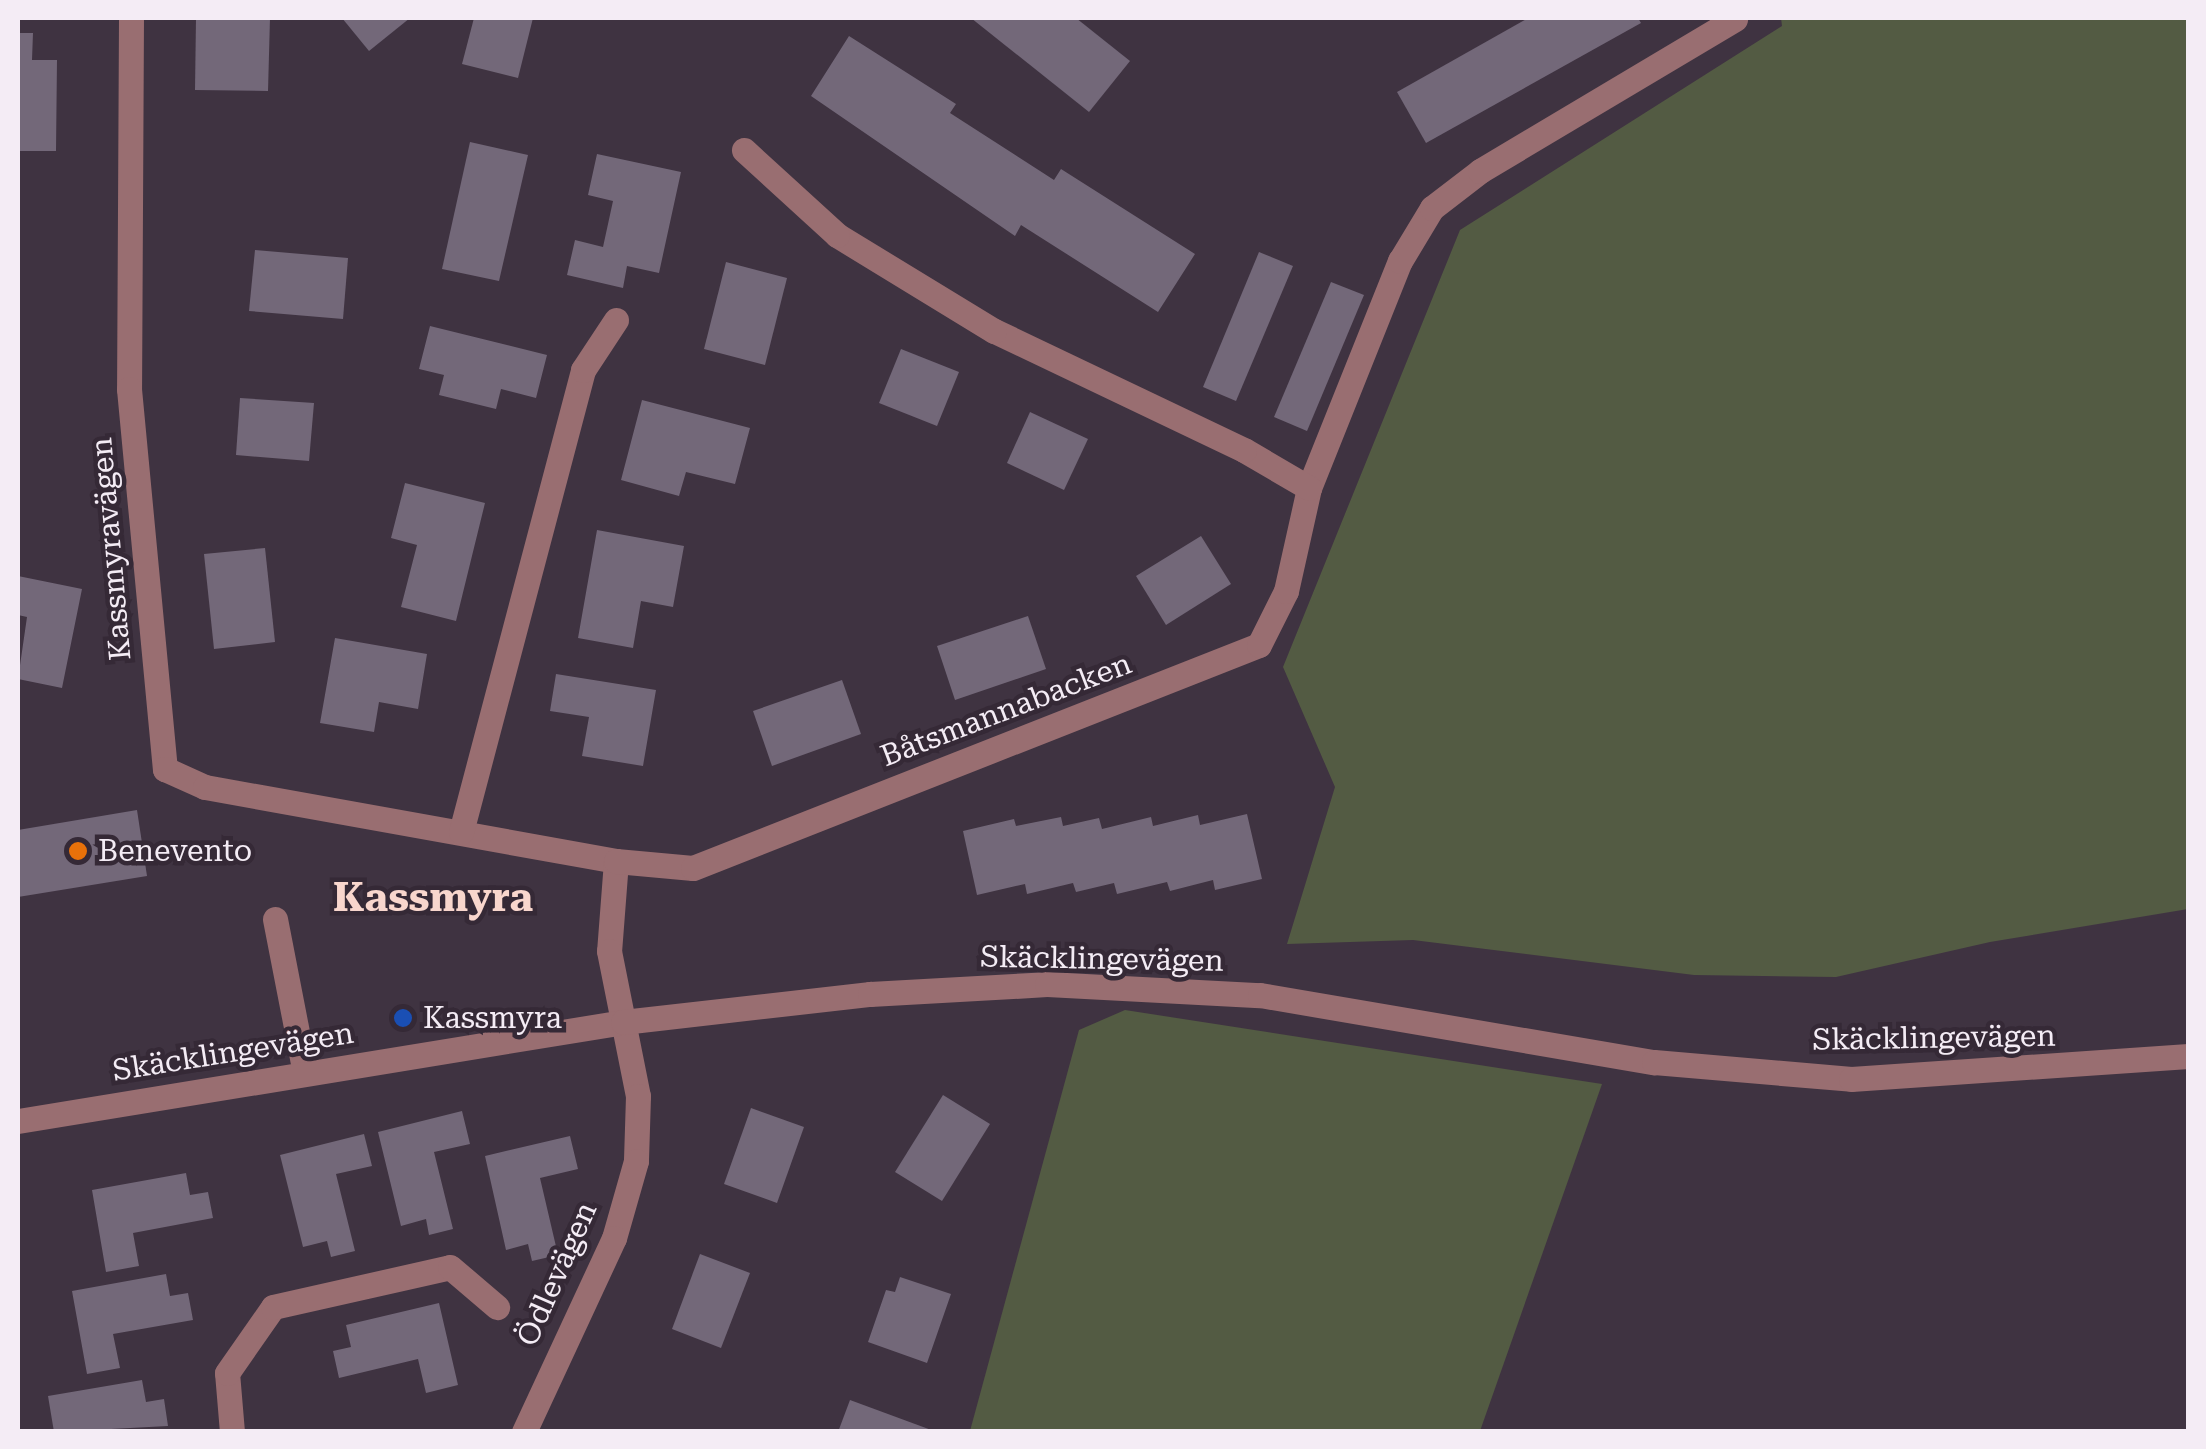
<!DOCTYPE html>
<html>
<head>
<meta charset="utf-8">
<style>
	body { margin:0 }
	#map { position:relative; width:2206px; height:1449px; overflow:hidden; background:#3f3341; font-family:"Roboto Serif",serif }
	div>[style] { position:absolute }
	.green>* { inset:0; background:#535b43 }
	.building>* { inset:0; background:#736879 }
	.minor>* { height:25px; margin:-12.5px; padding:0 12.5px; transform-origin:12.5px; border-radius:12.5px; background:#996e71 }
	.dots>* { width:28px; height:28px; translate:-50% -50%; box-sizing:border-box; border:5px solid #352936; border-radius:50% }
	span { translate:-50% -50%; white-space:nowrap; text-align:center; line-height:1.15; -webkit-text-stroke:9px #352936; paint-order:stroke }
	.street-label { font-size:30px; color:#f4ecf5 }
	.poi-label { font-size:30px; color:#f4ecf5 }
	.left { translate:0 -50%; text-align:left }
	.district-label { font-size:40px; color:#f8d6cd; font-weight:700 }
	.frame { position:absolute; inset:0; border:20px solid #f4ecf5; pointer-events:none }
</style>
</head>
<body>
<div id="map">
	<div class="green">
		<div style="clip-path:polygon(1781px 18px,2188px 18px,2188px 909px,1990px 942px,1836px 977px,1694px 975px,1413px 940px,1287px 944px,1335px 787px,1283px 667px,1460px 230px,1782px 26px)"></div>
		<div style="clip-path:polygon(1125px 1010px,1602px 1084px,1480px 1431px,970px 1431px,1079px 1030px)"></div>
	</div>
	<div class="building">
		<div style="clip-path:polygon(196px 18px,270px 18px,268px 91px,195px 90px)"></div>
		<div style="clip-path:polygon(342px 18px,410px 18px,369px 51px)"></div>
		<div style="clip-path:polygon(474px 18px,533px 18px,518px 78px,462px 64px)"></div>
		<div style="clip-path:polygon(971px 18px,1076px 18px,1130px 61px,1089px 112px)"></div>
		<div style="clip-path:polygon(1528px 18px,1638px 18px,1641px 23px,1426px 143px,1397px 92px)"></div>
		<div style="clip-path:polygon(18px 33px,33px 33px,32px 60px,57px 60px,56px 151px,18px 151px)"></div>
		<div style="clip-path:polygon(849px 36px,956px 104px,950px 113px,1054px 180px,1061px 169px,1195px 254px,1158px 312px,1021px 225px,1015px 236px,811px 96px)"></div>
		<div style="clip-path:polygon(470px 142px,528px 155px,499px 281px,442px 269px)"></div>
		<div style="clip-path:polygon(597px 154px,681px 172px,659px 273px,627px 266px,623px 288px,567px 275px,575px 240px,603px 247px,613px 201px,588px 195px)"></div>
		<div style="clip-path:polygon(255px 250px,348px 258px,343px 319px,249px 311px)"></div>
		<div style="clip-path:polygon(1259px 252px,1293px 266px,1236px 401px,1203px 387px)"></div>
		<div style="clip-path:polygon(726px 262px,787px 278px,765px 365px,704px 349px)"></div>
		<div style="clip-path:polygon(1331px 282px,1364px 295px,1307px 431px,1274px 417px)"></div>
		<div style="clip-path:polygon(430px 326px,547px 355px,536px 398px,501px 389px,496px 409px,439px 395px,444px 375px,419px 369px)"></div>
		<div style="clip-path:polygon(901px 349px,959px 372px,937px 426px,879px 403px)"></div>
		<div style="clip-path:polygon(240px 398px,314px 403px,309px 461px,236px 455px)"></div>
		<div style="clip-path:polygon(642px 400px,750px 428px,735px 484px,686px 472px,679px 496px,621px 480px)"></div>
		<div style="clip-path:polygon(1030px 412px,1088px 439px,1064px 490px,1007px 463px)"></div>
		<div style="clip-path:polygon(405px 483px,485px 503px,456px 621px,401px 607px,417px 545px,391px 538px)"></div>
		<div style="clip-path:polygon(597px 530px,684px 546px,673px 607px,641px 601px,633px 648px,578px 638px)"></div>
		<div style="clip-path:polygon(1201px 536px,1231px 584px,1166px 625px,1136px 576px)"></div>
		<div style="clip-path:polygon(265px 548px,275px 642px,214px 649px,204px 554px)"></div>
		<div style="clip-path:polygon(18px 576px,82px 589px,62px 688px,18px 679px,27px 617px,18px 615px)"></div>
		<div style="clip-path:polygon(1028px 616px,1046px 669px,955px 700px,937px 646px)"></div>
		<div style="clip-path:polygon(335px 638px,427px 654px,418px 709px,379px 702px,374px 732px,320px 723px)"></div>
		<div style="clip-path:polygon(556px 674px,656px 690px,643px 766px,582px 756px,589px 717px,550px 711px)"></div>
		<div style="clip-path:polygon(842px 680px,861px 734px,772px 766px,753px 711px)"></div>
		<div style="clip-path:polygon(137px 810px,147px 876px,18px 897px,18px 830px)"></div>
		<div style="clip-path:polygon(1247px 814px,1262px 879px,1215px 890px,1213px 880px,1170px 891px,1167px 882px,1117px 894px,1114px 883px,1076px 892px,1073px 883px,1027px 894px,1025px 884px,977px 895px,963px 831px,1014px 819px,1016px 826px,1061px 817px,1063px 826px,1099px 818px,1102px 829px,1151px 817px,1153px 826px,1198px 815px,1200px 825px)"></div>
		<div style="clip-path:polygon(943px 1095px,990px 1124px,942px 1201px,895px 1172px)"></div>
		<div style="clip-path:polygon(751px 1108px,804px 1127px,777px 1203px,724px 1184px)"></div>
		<div style="clip-path:polygon(462px 1111px,470px 1144px,434px 1152px,453px 1229px,429px 1235px,426px 1219px,401px 1226px,378px 1132px)"></div>
		<div style="clip-path:polygon(364px 1134px,372px 1166px,336px 1174px,355px 1251px,331px 1257px,327px 1241px,303px 1247px,280px 1155px)"></div>
		<div style="clip-path:polygon(570px 1136px,578px 1169px,540px 1178px,558px 1255px,532px 1261px,528px 1244px,506px 1250px,485px 1156px)"></div>
		<div style="clip-path:polygon(186px 1173px,190px 1195px,208px 1192px,213px 1218px,133px 1233px,139px 1266px,106px 1272px,92px 1190px)"></div>
		<div style="clip-path:polygon(700px 1254px,750px 1273px,721px 1348px,672px 1329px)"></div>
		<div style="clip-path:polygon(166px 1274px,170px 1296px,188px 1293px,193px 1320px,113px 1334px,120px 1368px,87px 1374px,72px 1291px)"></div>
		<div style="clip-path:polygon(900px 1277px,951px 1294px,927px 1363px,868px 1342px,886px 1290px,895px 1292px)"></div>
		<div style="clip-path:polygon(439px 1303px,458px 1385px,426px 1393px,418px 1359px,339px 1378px,333px 1351px,351px 1347px,346px 1325px)"></div>
		<div style="clip-path:polygon(142px 1380px,146px 1402px,164px 1399px,168px 1426px,54px 1432px,48px 1396px)"></div>
		<div style="clip-path:polygon(850px 1400px,934px 1431px,934px 1432px,838px 1432px)"></div>
	</div>
	<div class="minor">
		<div style="left:131px;top:18px;width:371px;rotate:90.3deg"></div>
		<div style="left:129px;top:389px;width:382px;rotate:84.6deg"></div>
		<div style="left:165px;top:769px;width:44px;rotate:24.2deg"></div>
		<div style="left:205px;top:787px;width:418px;rotate:10.2deg"></div>
		<div style="left:616px;top:861px;width:90px;rotate:94.4deg"></div>
		<div style="left:609px;top:951px;width:148px;rotate:78.7deg"></div>
		<div style="left:638px;top:1096px;width:65px;rotate:91.8deg"></div>
		<div style="left:636px;top:1161px;width:80px;rotate:105.9deg"></div>
		<div style="left:614px;top:1238px;width:214px;rotate:114.9deg"></div>
		<div style="left:1309px;top:488px;width:245px;rotate:-68.2deg"></div>
		<div style="left:1400px;top:261px;width:62px;rotate:-58.9deg"></div>
		<div style="left:1432px;top:208px;width:61px;rotate:-37.6deg"></div>
		<div style="left:1480px;top:171px;width:297px;rotate:-30.8deg"></div>
		<div style="left:461px;top:832px;width:478px;rotate:-75.2deg"></div>
		<div style="left:583px;top:370px;width:60px;rotate:-56.6deg"></div>
		<div style="left:616px;top:861px;width:77px;rotate:5.2deg"></div>
		<div style="left:693px;top:868px;width:608px;rotate:-21.5deg"></div>
		<div style="left:1259px;top:645px;width:60px;rotate:-63.4deg"></div>
		<div style="left:1286px;top:591px;width:106px;rotate:-77.4deg"></div>
		<div style="left:1309px;top:488px;width:75px;rotate:-149.7deg"></div>
		<div style="left:1244px;top:450px;width:277px;rotate:-154.5deg"></div>
		<div style="left:994px;top:331px;width:184px;rotate:-148.6deg"></div>
		<div style="left:837px;top:235px;width:126px;rotate:-137.6deg"></div>
		<div style="left:275px;top:919px;width:157px;rotate:79deg"></div>
		<div style="left:18px;top:1121px;width:613px;rotate:-9.29deg"></div>
		<div style="left:623px;top:1022px;width:249px;rotate:-6.5deg"></div>
		<div style="left:870px;top:994px;width:177px;rotate:-3.2deg"></div>
		<div style="left:1047px;top:984px;width:213px;rotate:3deg"></div>
		<div style="left:1260px;top:995px;width:400px;rotate:9.7deg"></div>
		<div style="left:1654px;top:1062px;width:198px;rotate:4.9deg"></div>
		<div style="left:1851px;top:1079px;width:338px;rotate:-3.9deg"></div>
		<div style="left:232px;top:1432px;width:59px;rotate:-94.8deg"></div>
		<div style="left:227px;top:1373px;width:80px;rotate:-55.1deg"></div>
		<div style="left:273px;top:1307px;width:181px;rotate:-12.7deg"></div>
		<div style="left:450px;top:1267px;width:62px;rotate:40.4deg"></div>
	</div>
	<div class="dots">
		<div style="left:78px;top:851px;background:#e8710a"></div>
		<div style="left:403px;top:1018px;background:#1a4fb4"></div>
	</div>
	<div class="street-label">
		<span style="left:111px;top:549px;rotate:-95deg">Kassmyravägen</span>
		<span style="left:1006px;top:710px;rotate:-21deg">Båtsmannabacken</span>
		<span style="left:1102px;top:959px;rotate:1deg">Skäcklingevägen</span>
		<span style="left:1934px;top:1038px;rotate:-1deg">Skäcklingevägen</span>
		<span style="left:233px;top:1052px;rotate:-9deg">Skäcklingevägen</span>
		<span style="left:557px;top:1274px;rotate:-66deg">Ödlevägen</span>
	</div>
	<div class="poi-label">
		<span class="left" style="left:98px;top:851px">Benevento</span>
		<span class="left" style="left:423px;top:1018px">Kassmyra</span>
	</div>
	<div class="district-label">
		<span style="left:433px;top:898px">Kassmyra</span>
	</div>
	<div class="frame"></div>
</div>
</body>
</html>
